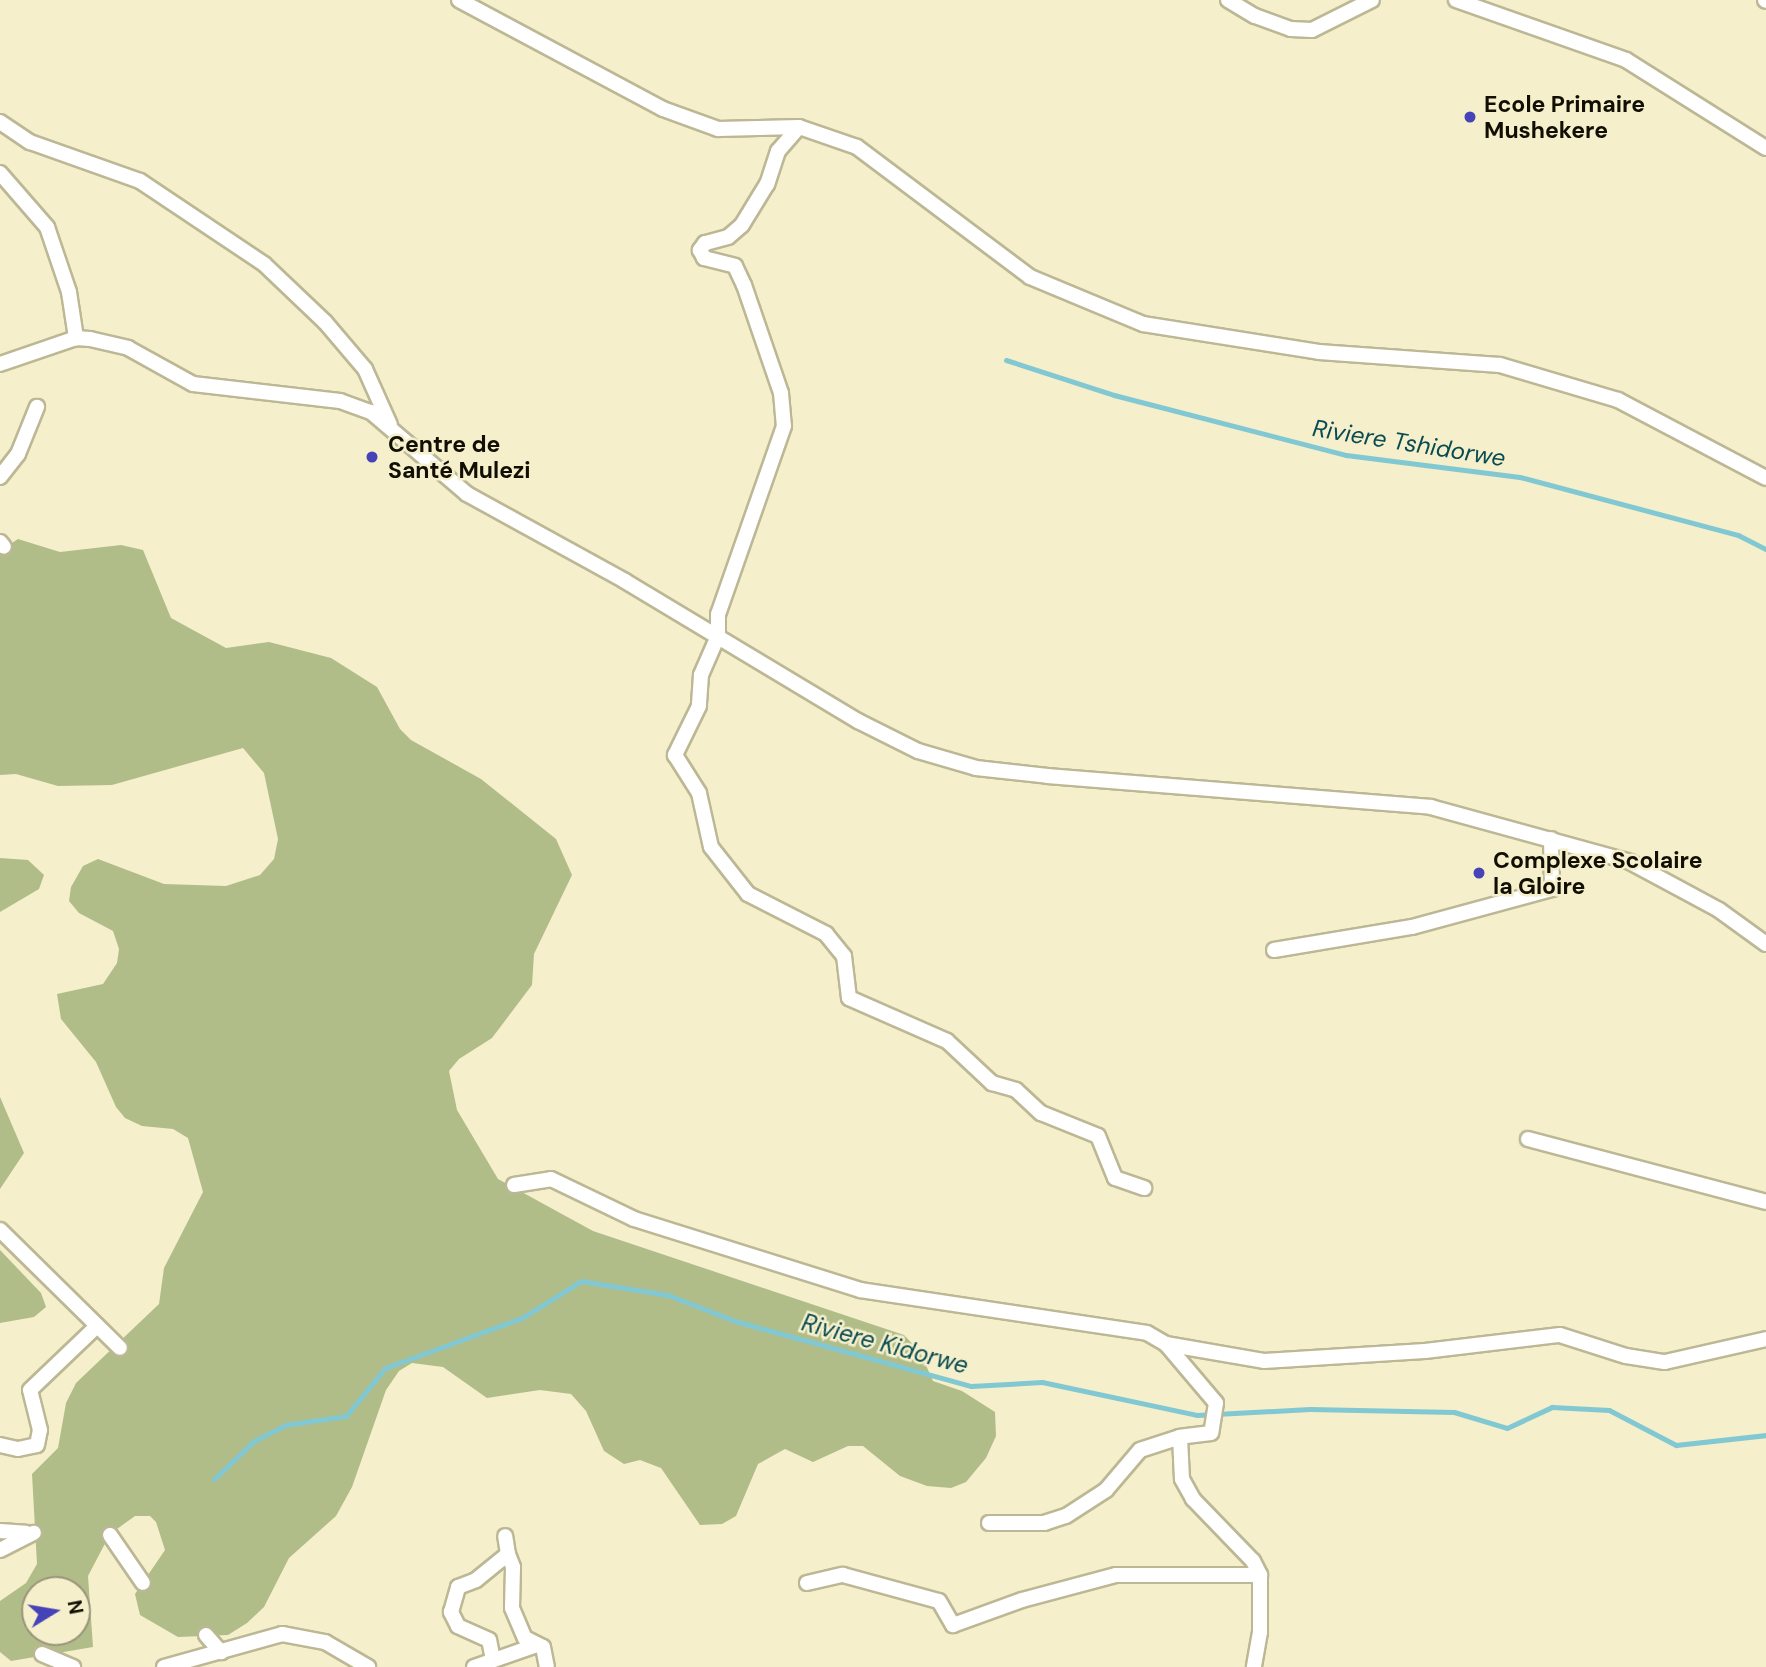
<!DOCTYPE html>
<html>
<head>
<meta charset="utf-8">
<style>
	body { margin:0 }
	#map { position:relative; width:1766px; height:1667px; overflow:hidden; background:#f5efcb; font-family:"DM Sans",sans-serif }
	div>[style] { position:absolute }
	.forest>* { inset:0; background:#b1bd88 }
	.stream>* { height:5px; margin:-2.5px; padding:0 2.5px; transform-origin:2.5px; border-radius:2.5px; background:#81c8d2 }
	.roads { filter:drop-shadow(2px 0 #bcb794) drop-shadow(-2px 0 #bcb794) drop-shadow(0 2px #bcb794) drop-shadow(0 -2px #bcb794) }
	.street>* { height:14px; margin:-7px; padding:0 7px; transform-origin:7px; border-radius:7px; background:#fff }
	.dots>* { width:19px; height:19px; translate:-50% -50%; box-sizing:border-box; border:4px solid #f5efcb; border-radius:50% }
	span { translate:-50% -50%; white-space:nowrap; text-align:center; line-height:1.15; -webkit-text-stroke:5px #f5efcb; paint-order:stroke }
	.poi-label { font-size:23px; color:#110e03; font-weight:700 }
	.left { translate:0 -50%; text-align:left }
	.water-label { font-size:24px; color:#094b52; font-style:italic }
	.north { position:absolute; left:21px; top:1576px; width:70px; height:70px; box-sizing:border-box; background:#f5efcb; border:2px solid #9a957b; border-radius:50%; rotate:79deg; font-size:19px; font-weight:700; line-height:28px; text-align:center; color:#110e03 }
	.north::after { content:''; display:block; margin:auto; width:24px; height:32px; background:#4642b8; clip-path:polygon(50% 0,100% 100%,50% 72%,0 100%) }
</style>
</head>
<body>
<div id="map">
	<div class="forest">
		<div style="clip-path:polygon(evenodd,18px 539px,60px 552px,121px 545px,143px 550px,171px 618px,226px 648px,269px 642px,331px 658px,377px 687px,400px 729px,411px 740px,481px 779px,556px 839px,572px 875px,534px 954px,532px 985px,492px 1038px,459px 1059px,449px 1071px,457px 1110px,498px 1179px,593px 1231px,904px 1335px,920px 1352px,933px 1381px,962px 1391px,995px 1412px,996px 1436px,986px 1458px,966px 1482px,951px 1488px,927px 1486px,900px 1476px,863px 1446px,848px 1446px,813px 1462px,785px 1449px,758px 1464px,736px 1516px,722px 1524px,700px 1525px,661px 1468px,640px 1460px,624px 1464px,604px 1451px,586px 1411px,571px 1394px,540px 1390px,487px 1398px,443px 1367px,412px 1363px,399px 1371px,386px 1390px,352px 1487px,336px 1516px,289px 1558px,264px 1607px,247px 1623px,228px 1635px,178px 1637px,140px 1615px,135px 1594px,165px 1550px,156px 1522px,150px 1516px,135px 1516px,110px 1534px,88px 1576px,93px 1647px,11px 1661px,0 1652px,0 1601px,26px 1583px,37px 1564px,32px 1474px,58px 1448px,66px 1403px,76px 1383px,159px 1304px,164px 1268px,203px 1192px,188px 1138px,173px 1129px,142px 1126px,125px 1118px,116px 1107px,96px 1062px,61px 1019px,57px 994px,103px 984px,117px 963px,119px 949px,113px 931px,79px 913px,69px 901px,71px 887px,83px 866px,98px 859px,164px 884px,226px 886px,260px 875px,274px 859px,278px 839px,264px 773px,243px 748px,112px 785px,58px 786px,16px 774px,0 775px,0 551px,18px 539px,35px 1590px,77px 1590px,77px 1632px,35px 1632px,35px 1590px)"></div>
		<div style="clip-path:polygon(0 858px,28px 860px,44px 875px,39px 889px,0 912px)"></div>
		<div style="clip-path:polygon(0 1097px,24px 1153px,0 1189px)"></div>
		<div style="clip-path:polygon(0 1250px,41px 1293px,46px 1307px,34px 1317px,0 1323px)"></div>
	</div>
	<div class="stream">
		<div style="left:1006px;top:360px;width:114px;rotate:18deg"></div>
		<div style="left:1114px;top:395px;width:240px;rotate:14.5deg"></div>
		<div style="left:1346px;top:455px;width:175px;rotate:7.2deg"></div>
		<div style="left:1520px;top:477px;width:226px;rotate:14.9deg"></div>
		<div style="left:1738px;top:535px;width:31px;rotate:27deg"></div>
		<div style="left:214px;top:1479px;width:55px;rotate:-43.5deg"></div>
		<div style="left:254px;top:1441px;width:35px;rotate:-27deg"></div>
		<div style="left:285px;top:1425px;width:62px;rotate:-8.4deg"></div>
		<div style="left:346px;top:1416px;width:62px;rotate:-50.9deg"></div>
		<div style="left:385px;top:1368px;width:146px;rotate:-20.1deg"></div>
		<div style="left:522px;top:1318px;width:70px;rotate:-32.1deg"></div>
		<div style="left:581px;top:1281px;width:88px;rotate:9.1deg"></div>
		<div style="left:668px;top:1295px;width:72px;rotate:21.2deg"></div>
		<div style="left:735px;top:1321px;width:245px;rotate:15.4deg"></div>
		<div style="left:971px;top:1386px;width:71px;rotate:-3.2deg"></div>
		<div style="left:1042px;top:1382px;width:158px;rotate:12deg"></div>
		<div style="left:1197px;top:1415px;width:113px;rotate:-3deg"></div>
		<div style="left:1310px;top:1409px;width:144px;rotate:1.2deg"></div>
		<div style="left:1454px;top:1412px;width:55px;rotate:16.8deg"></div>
		<div style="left:1507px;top:1428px;width:50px;rotate:-25deg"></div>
		<div style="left:1552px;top:1407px;width:57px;rotate:3deg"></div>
		<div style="left:1609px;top:1410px;width:76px;rotate:27.6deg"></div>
		<div style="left:1676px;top:1445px;width:91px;rotate:-6.3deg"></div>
	</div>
	<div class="roads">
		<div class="street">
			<div style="left:459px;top:0;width:231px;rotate:28.1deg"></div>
			<div style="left:663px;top:109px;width:59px;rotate:20deg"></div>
			<div style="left:718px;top:129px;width:81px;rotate:-1.4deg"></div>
			<div style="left:799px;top:127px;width:61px;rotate:19deg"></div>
			<div style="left:857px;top:147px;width:216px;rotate:36.9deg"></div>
			<div style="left:1030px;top:277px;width:122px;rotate:22.6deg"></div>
			<div style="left:1143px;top:324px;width:178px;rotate:9deg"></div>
			<div style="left:1319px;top:352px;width:181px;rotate:4.1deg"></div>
			<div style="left:1500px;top:365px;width:123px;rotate:16.5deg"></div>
			<div style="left:1618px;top:400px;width:167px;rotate:27.8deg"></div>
			<div style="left:1228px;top:0;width:31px;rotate:31deg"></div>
			<div style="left:1255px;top:16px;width:38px;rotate:20deg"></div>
			<div style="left:1291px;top:29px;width:21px;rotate:3deg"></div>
			<div style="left:1312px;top:30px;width:67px;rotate:-26.6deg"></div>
			<div style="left:1456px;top:0;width:180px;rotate:19.4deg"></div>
			<div style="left:1626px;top:60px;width:165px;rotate:32.2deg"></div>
			<div style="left:1765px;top:0;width:1px;rotate:45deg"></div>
			<div style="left:0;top:122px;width:36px;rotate:34deg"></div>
			<div style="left:30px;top:142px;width:117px;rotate:19.5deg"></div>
			<div style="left:140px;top:181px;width:149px;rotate:33.8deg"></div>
			<div style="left:264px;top:264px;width:84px;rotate:43.6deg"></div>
			<div style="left:325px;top:322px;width:62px;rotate:49.6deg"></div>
			<div style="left:365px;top:369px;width:61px;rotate:65.9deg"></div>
			<div style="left:799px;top:127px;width:32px;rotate:131deg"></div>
			<div style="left:778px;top:151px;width:35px;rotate:108deg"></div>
			<div style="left:767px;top:184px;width:48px;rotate:121.4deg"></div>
			<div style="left:742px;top:225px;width:18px;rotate:139deg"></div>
			<div style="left:728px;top:237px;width:24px;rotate:165deg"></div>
			<div style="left:705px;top:243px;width:9px;rotate:126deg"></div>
			<div style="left:700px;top:250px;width:9px;rotate:63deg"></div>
			<div style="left:704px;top:258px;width:32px;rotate:14deg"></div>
			<div style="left:735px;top:266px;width:21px;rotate:65deg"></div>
			<div style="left:744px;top:285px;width:114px;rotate:71.1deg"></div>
			<div style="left:781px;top:393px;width:33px;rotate:85deg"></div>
			<div style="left:784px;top:426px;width:199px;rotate:109.3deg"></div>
			<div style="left:718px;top:614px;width:22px;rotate:90deg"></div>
			<div style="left:718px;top:636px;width:43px;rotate:113.6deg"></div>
			<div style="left:701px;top:675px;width:31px;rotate:94deg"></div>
			<div style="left:699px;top:706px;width:55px;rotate:116.1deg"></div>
			<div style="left:675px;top:755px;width:45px;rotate:57.7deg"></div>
			<div style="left:699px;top:793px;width:55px;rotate:77.5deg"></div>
			<div style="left:711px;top:847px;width:60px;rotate:51.8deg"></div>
			<div style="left:748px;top:894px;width:88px;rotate:27.1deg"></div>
			<div style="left:826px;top:934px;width:28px;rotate:51deg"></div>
			<div style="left:844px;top:956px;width:42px;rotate:83.2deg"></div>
			<div style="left:849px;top:998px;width:107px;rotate:23.7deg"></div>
			<div style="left:947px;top:1041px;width:62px;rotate:43deg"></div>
			<div style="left:992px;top:1083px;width:25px;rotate:16deg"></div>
			<div style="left:1016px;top:1090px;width:34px;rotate:43deg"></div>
			<div style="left:1041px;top:1113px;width:61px;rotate:22deg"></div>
			<div style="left:1098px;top:1136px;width:45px;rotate:68deg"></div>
			<div style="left:1115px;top:1178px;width:31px;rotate:19deg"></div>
			<div style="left:0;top:173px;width:72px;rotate:49deg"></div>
			<div style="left:47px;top:227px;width:69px;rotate:71.3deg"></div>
			<div style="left:69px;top:292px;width:47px;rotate:81.3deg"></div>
			<div style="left:0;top:364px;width:80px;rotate:-18.9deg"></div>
			<div style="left:76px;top:338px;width:14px;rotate:4deg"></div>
			<div style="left:90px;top:339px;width:39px;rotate:13deg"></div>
			<div style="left:128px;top:348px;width:74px;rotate:29deg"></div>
			<div style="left:193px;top:384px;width:148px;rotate:6.6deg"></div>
			<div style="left:340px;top:401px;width:33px;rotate:20deg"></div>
			<div style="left:371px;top:412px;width:126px;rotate:40.5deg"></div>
			<div style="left:467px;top:494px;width:180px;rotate:28.8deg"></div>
			<div style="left:625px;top:581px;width:272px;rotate:31deg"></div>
			<div style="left:858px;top:721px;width:67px;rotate:26.6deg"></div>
			<div style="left:918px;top:751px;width:60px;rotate:16.3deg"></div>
			<div style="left:976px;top:768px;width:72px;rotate:6.3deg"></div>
			<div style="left:1048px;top:776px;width:384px;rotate:4.6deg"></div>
			<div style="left:1431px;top:807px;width:206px;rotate:15.4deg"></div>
			<div style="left:1630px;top:862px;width:101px;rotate:28.3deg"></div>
			<div style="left:1719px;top:910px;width:58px;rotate:35.9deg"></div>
			<div style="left:0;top:477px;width:29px;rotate:-52deg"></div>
			<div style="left:18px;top:454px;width:51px;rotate:-68deg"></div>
			<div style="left:0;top:542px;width:6px;rotate:51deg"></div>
			<div style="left:1274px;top:950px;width:140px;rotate:-9.5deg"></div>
			<div style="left:1412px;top:927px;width:145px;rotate:-15.2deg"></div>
			<div style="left:1552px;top:889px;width:50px;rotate:-91.1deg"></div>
			<div style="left:1528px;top:1139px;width:246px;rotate:14.8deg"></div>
			<div style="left:514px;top:1185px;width:37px;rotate:-9deg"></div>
			<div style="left:551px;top:1179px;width:92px;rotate:25.7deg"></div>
			<div style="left:634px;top:1219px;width:237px;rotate:17.4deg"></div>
			<div style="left:860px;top:1290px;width:290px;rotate:8.5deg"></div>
			<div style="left:1147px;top:1333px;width:22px;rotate:30deg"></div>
			<div style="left:1166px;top:1344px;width:77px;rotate:49.7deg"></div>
			<div style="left:1216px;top:1403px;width:30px;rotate:99deg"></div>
			<div style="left:1211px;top:1433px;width:31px;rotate:173deg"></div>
			<div style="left:1180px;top:1437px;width:42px;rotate:87.3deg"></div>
			<div style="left:1182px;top:1479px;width:23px;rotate:61deg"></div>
			<div style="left:1193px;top:1499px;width:86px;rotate:45.9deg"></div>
			<div style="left:1253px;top:1561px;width:16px;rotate:63deg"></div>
			<div style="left:1260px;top:1575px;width:57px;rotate:90deg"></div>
			<div style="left:1260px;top:1632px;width:36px;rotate:100deg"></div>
			<div style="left:0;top:1230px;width:168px;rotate:44.5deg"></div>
			<div style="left:1166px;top:1344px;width:99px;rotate:9.8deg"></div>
			<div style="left:1264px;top:1361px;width:161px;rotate:-3.6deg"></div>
			<div style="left:1425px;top:1351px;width:136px;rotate:-6.8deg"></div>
			<div style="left:1560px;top:1335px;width:69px;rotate:17.7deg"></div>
			<div style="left:1626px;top:1356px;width:39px;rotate:9deg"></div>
			<div style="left:1665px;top:1362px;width:104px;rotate:-12.8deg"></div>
			<div style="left:0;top:1445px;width:18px;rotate:13deg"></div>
			<div style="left:18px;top:1449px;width:19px;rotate:-12deg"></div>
			<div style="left:37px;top:1445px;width:15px;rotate:-79deg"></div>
			<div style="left:40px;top:1430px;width:41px;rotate:-104deg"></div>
			<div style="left:30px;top:1390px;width:93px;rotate:-43.7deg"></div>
			<div style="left:989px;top:1523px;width:55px"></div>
			<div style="left:1044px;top:1523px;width:23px;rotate:-18deg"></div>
			<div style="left:1066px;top:1516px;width:48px;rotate:-33deg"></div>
			<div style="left:1106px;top:1490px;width:52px;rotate:-49.6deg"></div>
			<div style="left:1140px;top:1450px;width:42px;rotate:-18deg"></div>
			<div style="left:0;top:1531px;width:26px;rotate:4deg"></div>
			<div style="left:110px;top:1535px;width:58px;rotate:55.5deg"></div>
			<div style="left:0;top:1550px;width:38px;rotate:-27deg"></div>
			<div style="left:508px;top:1554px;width:14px;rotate:69deg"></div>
			<div style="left:513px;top:1567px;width:41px;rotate:91.4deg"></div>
			<div style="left:512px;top:1608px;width:33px;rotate:67deg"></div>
			<div style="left:525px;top:1638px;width:20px;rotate:27deg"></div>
			<div style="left:543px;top:1647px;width:20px;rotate:79deg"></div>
			<div style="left:807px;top:1583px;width:37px;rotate:-13deg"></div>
			<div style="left:843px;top:1575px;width:99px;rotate:15.2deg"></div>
			<div style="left:939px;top:1601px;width:28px;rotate:60deg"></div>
			<div style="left:953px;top:1625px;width:73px;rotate:-19.9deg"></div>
			<div style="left:1022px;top:1600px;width:97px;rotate:-14.9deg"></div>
			<div style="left:1116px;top:1575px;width:144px"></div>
			<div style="left:206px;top:1635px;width:23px;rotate:49deg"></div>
			<div style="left:42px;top:1654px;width:34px;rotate:23deg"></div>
			<div style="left:493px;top:1660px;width:20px;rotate:-101deg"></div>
			<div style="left:489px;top:1640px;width:34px;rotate:-156deg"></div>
			<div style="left:458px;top:1626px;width:16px;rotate:-117deg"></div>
			<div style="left:451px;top:1612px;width:26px;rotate:-74deg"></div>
			<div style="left:458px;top:1587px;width:19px;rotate:-21deg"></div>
			<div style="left:476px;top:1580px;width:41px;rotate:-39.1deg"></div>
			<div style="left:508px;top:1554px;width:18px;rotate:-99deg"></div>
			<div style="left:164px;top:1667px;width:123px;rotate:-15.6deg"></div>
			<div style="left:282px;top:1634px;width:44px;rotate:10.5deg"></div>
			<div style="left:325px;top:1642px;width:50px;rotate:30.2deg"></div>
			<div style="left:474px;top:1667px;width:64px;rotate:-19.3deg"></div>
		</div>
	</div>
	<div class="dots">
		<div style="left:1470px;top:117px;background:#4642b8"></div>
		<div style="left:372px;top:457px;background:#4642b8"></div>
		<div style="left:1479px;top:873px;background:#4642b8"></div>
	</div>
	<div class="poi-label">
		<span class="left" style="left:1484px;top:117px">Ecole Primaire<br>Mushekere</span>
		<span class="left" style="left:388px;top:457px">Centre de<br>Santé Mulezi</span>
		<span class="left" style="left:1493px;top:873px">Complexe Scolaire<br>la Gloire</span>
	</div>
	<div class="water-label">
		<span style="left:1409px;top:443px;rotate:9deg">Riviere Tshidorwe</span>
		<span style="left:885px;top:1344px;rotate:15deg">Riviere Kidorwe</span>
	</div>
	<div class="north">N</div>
</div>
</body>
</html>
